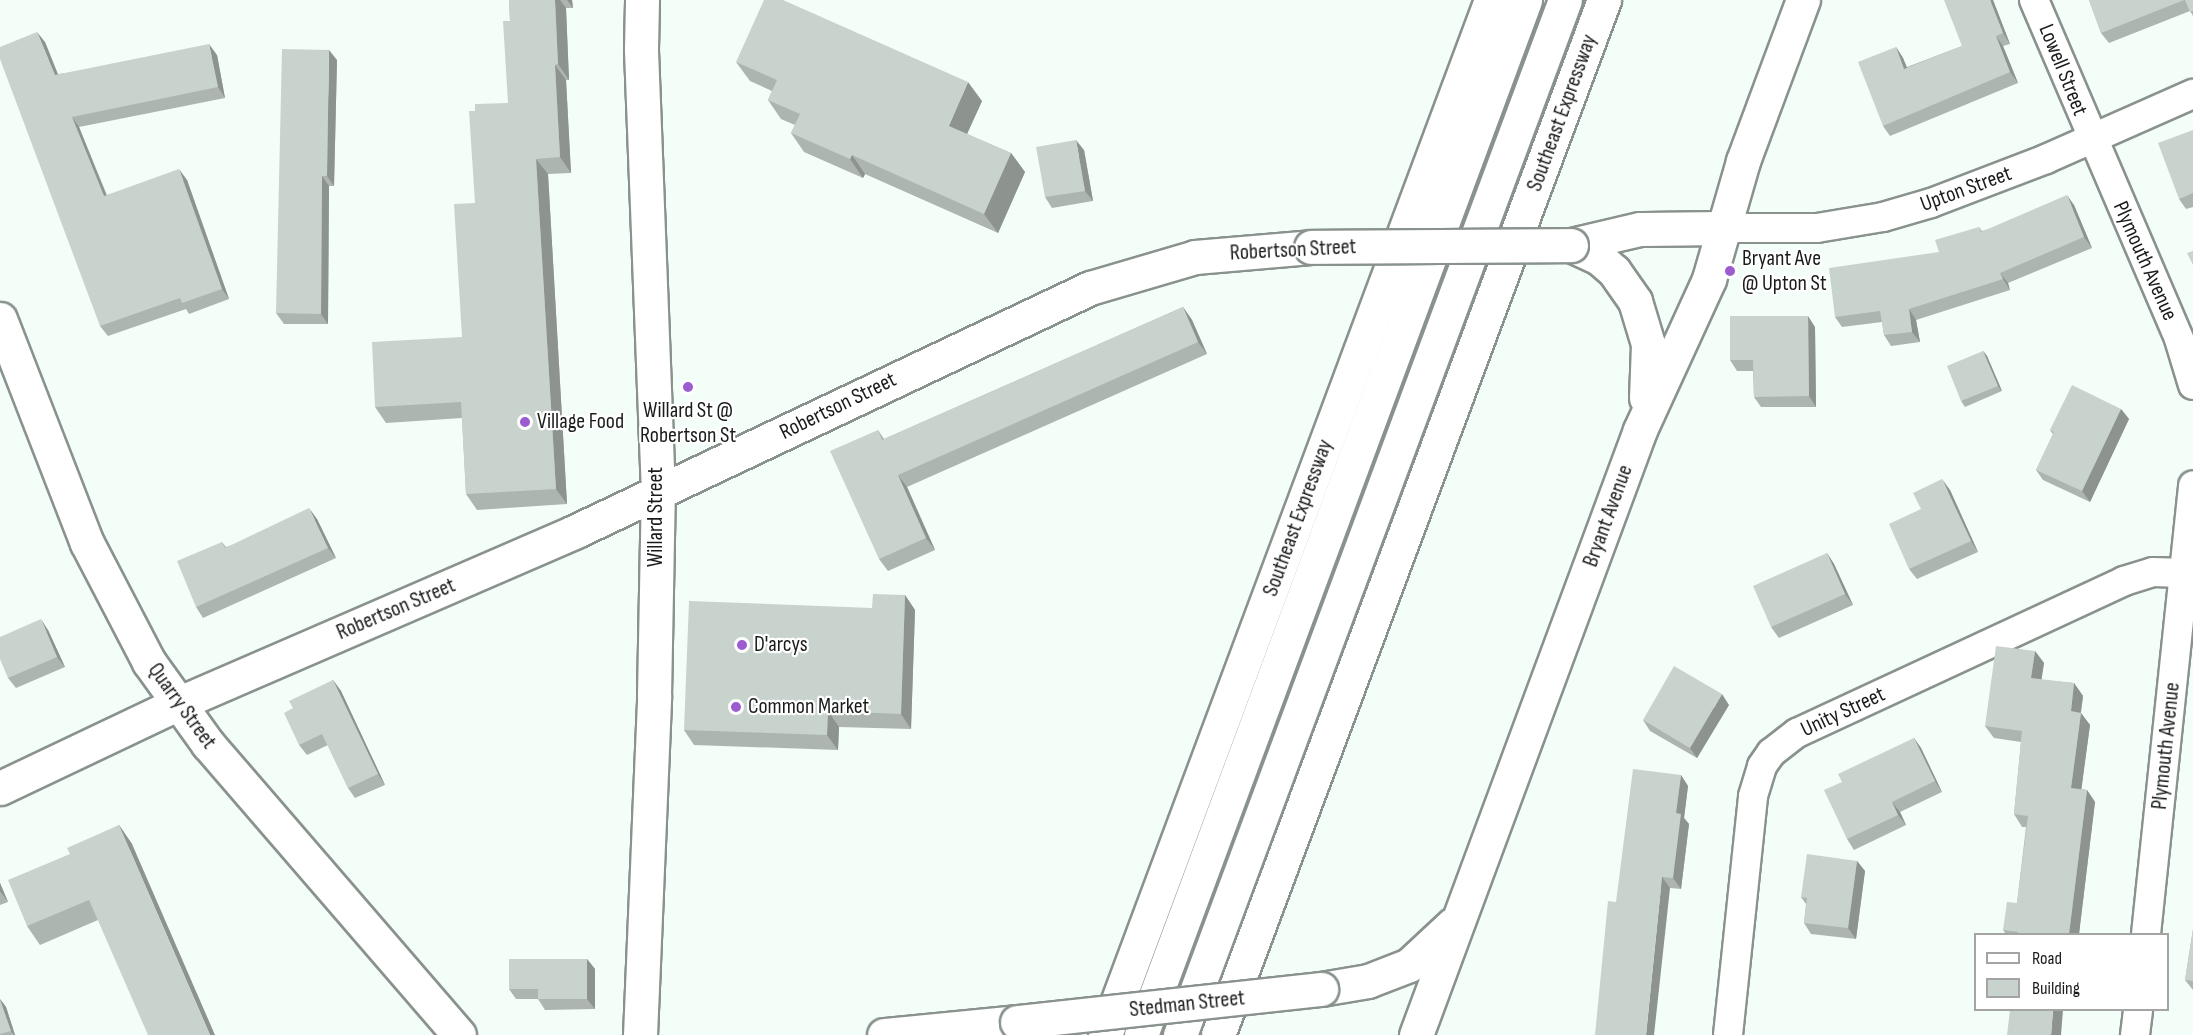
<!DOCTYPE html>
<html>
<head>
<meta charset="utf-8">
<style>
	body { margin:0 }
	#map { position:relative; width:2193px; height:1035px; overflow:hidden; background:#f4fef8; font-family:"Sofia Sans Condensed",sans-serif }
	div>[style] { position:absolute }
	.roads { filter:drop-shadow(2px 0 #89928c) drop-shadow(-2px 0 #89928c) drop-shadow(0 2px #89928c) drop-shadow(0 -2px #89928c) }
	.street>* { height:28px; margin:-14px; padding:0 14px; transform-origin:14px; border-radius:14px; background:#fff }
	.secondary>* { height:33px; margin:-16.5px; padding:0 16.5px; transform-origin:16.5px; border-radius:16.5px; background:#fff }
	.highway>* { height:33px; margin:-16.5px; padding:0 16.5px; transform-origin:16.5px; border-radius:16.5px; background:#fff }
	.bridges { filter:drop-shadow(2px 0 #89928c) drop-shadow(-2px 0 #89928c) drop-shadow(0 2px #89928c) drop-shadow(0 -2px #89928c) }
	.secondary-bridge>* { height:33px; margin:-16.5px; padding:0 16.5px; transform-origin:16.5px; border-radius:16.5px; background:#fff }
	.wall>* { inset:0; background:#adb5b0 }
	.shaded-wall>* { inset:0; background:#8d9490 }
	.building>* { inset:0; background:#c9d3cd }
	.dots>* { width:16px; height:16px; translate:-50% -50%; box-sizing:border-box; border:3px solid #fff; border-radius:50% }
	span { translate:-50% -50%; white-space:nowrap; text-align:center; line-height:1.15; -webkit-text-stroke:4.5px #fff; paint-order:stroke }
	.street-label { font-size:22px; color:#191c1a }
	.poi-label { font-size:22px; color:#191c1a }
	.left { translate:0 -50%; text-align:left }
	.legend { position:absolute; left:1974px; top:933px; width:195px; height:78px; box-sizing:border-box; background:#fff; border:2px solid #a3a4a3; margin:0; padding:8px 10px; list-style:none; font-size:18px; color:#191c1a }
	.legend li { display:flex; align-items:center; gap:12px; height:30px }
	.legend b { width:30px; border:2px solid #a3a4a3 }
</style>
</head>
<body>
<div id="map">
	<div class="roads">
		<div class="street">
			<div style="left:2034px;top:0;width:369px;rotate:66.8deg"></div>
			<div style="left:2179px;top:339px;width:48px;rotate:73.1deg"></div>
			<div style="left:1725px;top:228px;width:92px"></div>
			<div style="left:1817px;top:228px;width:67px;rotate:-9.5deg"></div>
			<div style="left:1883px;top:217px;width:50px;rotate:-16.3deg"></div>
			<div style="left:1931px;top:203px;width:123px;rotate:-20.9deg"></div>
			<div style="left:2046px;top:159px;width:161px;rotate:-23.9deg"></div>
			<div style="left:2146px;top:934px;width:451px;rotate:-84deg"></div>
			<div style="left:1728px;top:1035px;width:240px;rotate:-84deg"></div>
			<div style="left:1753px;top:796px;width:31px;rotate:-73deg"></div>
			<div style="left:1762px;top:766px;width:16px;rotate:-55deg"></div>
			<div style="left:1771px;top:753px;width:33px;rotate:-38deg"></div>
			<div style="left:1797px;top:733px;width:361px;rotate:-24.9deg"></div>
			<div style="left:2124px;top:581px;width:30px;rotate:-17deg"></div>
			<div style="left:2153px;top:572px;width:31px;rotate:2deg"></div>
			<div style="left:2135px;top:1035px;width:25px;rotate:-83deg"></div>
		</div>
		<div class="secondary">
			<div style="left:1571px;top:245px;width:31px;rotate:25deg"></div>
			<div style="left:1599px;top:258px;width:20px;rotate:41deg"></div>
			<div style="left:1614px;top:271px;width:37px;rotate:55deg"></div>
			<div style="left:1635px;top:301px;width:45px;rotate:73.2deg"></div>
			<div style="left:1648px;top:344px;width:54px;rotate:92.1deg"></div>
			<div style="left:1571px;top:245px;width:71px;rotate:-13.1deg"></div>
			<div style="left:1640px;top:229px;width:85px;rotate:-0.7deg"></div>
			<div style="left:0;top:319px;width:240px;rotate:68.8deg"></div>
			<div style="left:87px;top:543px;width:134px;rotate:62.5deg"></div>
			<div style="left:149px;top:662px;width:101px;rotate:54.3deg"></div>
			<div style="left:208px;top:744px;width:384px;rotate:49.2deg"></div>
			<div style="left:0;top:788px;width:196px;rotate:-25.4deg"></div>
			<div style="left:177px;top:704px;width:433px;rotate:-23.4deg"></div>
			<div style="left:574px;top:532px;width:571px;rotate:-25.31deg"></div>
			<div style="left:1090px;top:288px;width:109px;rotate:-16.4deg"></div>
			<div style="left:1195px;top:257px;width:116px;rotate:-4.9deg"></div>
			<div style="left:1321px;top:989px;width:48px;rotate:-9.7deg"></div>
			<div style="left:1368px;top:981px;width:44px;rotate:-21.3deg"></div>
			<div style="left:1409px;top:965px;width:59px;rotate:-42.9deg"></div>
			<div style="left:640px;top:1035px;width:340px;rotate:-87.6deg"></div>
			<div style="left:654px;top:695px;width:202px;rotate:-88.9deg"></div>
			<div style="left:658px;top:493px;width:444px;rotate:-92.2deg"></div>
			<div style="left:641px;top:49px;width:49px;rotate:-88.8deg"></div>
			<div style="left:884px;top:1035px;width:134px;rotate:-5.6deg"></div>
			<div style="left:1416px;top:1035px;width:645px;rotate:-69.68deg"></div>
			<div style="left:1640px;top:430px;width:166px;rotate:-65.4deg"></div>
			<div style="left:1709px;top:279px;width:123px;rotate:-73.9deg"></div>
			<div style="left:1743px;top:161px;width:172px;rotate:-69.6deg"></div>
		</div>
		<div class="highway">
			<div style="left:1105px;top:1035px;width:1105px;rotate:-69.55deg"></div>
			<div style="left:1141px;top:1035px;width:1104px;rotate:-69.64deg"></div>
			<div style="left:1180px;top:1035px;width:1104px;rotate:-69.6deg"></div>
			<div style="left:1218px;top:1035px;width:1105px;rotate:-69.55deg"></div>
		</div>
	</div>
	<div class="bridges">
		<div class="secondary-bridge">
			<div style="left:1311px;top:247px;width:260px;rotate:-0.4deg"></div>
			<div style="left:1017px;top:1022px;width:306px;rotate:-6.2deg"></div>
		</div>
	</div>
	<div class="wall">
		<div style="clip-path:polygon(509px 0,572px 0,573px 8px,566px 8px,569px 80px,566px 80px,571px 173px,548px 174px,567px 504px,477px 510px,466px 494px,462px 418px,386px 423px,375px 407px,462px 337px,475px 203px,475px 111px,508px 103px,510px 21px)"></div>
		<div style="clip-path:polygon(1993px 0,2010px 44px,2003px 46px,2018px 83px,1890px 136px,1883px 126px,1896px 47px,1903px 58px,1907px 67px,1962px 46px)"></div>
		<div style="clip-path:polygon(2089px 0,2193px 0,2193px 16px,2190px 11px,2109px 43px,2101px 33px)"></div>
		<div style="clip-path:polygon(45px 42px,58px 74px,217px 55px,225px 98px,79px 127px,107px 195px,187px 180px,229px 299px,189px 314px,186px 309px,108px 336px,100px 326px)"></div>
		<div style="clip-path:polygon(337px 60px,334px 186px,329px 186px,328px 324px,284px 324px,276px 313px)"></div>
		<div style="clip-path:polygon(736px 62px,982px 101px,967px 134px,1011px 153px,1025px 172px,998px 233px,865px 174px,863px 178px,804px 152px,791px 133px,795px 125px,781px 119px,768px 100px,772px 91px,750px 81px)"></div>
		<div style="clip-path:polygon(2193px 130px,2193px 207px,2186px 209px,2179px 199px)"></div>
		<div style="clip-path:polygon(1084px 150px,1093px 201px,1052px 208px,1045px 197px)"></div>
		<div style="clip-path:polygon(2074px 205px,2092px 248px,2008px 283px,2010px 290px,1916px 320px,1920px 342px,1891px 346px,1884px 335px,1882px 322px,1842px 327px,1835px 317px,1979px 227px,1982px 231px)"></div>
		<div style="clip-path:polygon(1183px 307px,1192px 320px,1207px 354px,907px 487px,935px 550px,888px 571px,879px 559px,878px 430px,884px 439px)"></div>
		<div style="clip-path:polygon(1815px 327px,1816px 407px,1761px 407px,1754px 397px,1753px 371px,1737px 371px,1730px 360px)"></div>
		<div style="clip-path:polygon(1983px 351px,1987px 356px,2002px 391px,1965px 407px,1961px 401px)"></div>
		<div style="clip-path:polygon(2121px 409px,2129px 419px,2090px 502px,2043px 480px,2036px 470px,2053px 434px,2050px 430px)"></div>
		<div style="clip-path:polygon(1950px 490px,1978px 552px,1917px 579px,1909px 569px,1921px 509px)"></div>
		<div style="clip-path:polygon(317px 519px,336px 558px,203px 618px,196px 607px,222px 542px,226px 547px)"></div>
		<div style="clip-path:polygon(1827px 553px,1834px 564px,1853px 605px,1779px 638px,1771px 627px)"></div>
		<div style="clip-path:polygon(905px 595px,915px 610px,911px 729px,839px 727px,838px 750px,694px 745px,684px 730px,872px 608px)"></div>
		<div style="clip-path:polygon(48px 630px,65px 667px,16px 688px,8px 678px)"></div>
		<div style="clip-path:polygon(2035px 651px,2044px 663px,2041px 680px,2074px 683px,2083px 696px,2081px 713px,2090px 725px,2081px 789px,2087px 790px,2095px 802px,2079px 934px,2006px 934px,2003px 930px,2017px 903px,2026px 827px,2022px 827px,2014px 814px,2021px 742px,1994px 738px,1985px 726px)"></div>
		<div style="clip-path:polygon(333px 680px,341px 691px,385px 785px,355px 798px,348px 788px,328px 745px,307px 755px,299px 745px,293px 708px)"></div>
		<div style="clip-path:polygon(1729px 705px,1697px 758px,1650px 731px,1643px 720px)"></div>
		<div style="clip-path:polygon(1914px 738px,1921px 748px,1942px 792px,1900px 812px,1906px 825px,1854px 850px,1847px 839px,1842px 782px)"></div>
		<div style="clip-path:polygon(1681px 775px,1688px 786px,1684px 818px,1689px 824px,1681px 889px,1670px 888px,1616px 902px)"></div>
		<div style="clip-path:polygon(119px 825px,132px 844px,98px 920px,40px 945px,27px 926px,70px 854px)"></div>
		<div style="clip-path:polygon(1857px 861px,1865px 871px,1856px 939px,1811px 934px,1804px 923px,1806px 904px,1801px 897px)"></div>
		<div style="clip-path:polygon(0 883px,8px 902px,0 905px)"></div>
		<div style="clip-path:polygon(2193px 929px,2193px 990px,2185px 980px)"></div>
		<div style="clip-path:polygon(587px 959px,595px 969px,595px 1009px,545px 1010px,538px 999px,516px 999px,509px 989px)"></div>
		<div style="clip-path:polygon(0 999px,6px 1007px,15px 1035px,0 1035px)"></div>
	</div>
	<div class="shaded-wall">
		<div style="clip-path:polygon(555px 0,560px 0,566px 8px,569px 80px,558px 64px)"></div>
		<div style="clip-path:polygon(567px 0,572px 0,573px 8px)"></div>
		<div style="clip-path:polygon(1990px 0,1993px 0,2010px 44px,2003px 33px)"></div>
		<div style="clip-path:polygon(37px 32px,45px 42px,62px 85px,55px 75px)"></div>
		<div style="clip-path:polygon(1996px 36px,2003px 46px,2018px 83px,2010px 72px)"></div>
		<div style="clip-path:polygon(209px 44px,217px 55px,225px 98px,218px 87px)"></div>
		<div style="clip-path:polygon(1896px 47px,1903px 58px,1911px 79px,1904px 69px)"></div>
		<div style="clip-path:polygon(329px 50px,337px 60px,334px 186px,327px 176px)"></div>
		<div style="clip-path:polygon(555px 65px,566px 80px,571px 173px,560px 157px)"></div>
		<div style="clip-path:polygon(968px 82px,982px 101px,962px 145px,949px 126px)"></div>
		<div style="clip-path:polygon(72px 117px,79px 127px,111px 207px,104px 196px)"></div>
		<div style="clip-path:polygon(1076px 140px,1084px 150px,1093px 201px,1085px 191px)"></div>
		<div style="clip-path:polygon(1011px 153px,1025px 172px,998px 233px,984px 214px)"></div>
		<div style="clip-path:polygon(852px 155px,865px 174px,863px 178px,850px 159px)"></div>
		<div style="clip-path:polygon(536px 159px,548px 174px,567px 504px,556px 489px)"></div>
		<div style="clip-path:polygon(179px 169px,187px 180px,229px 299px,222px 289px)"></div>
		<div style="clip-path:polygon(322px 176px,329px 186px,328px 324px,321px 314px)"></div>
		<div style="clip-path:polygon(2067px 195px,2074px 205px,2092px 248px,2084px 237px)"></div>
		<div style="clip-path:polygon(2000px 273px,2008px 283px,2010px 290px,2003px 279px)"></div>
		<div style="clip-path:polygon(1183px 307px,1192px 320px,1207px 354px,1198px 342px)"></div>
		<div style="clip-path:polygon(1909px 309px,1916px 320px,1920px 342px,1912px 332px)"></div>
		<div style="clip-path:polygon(1808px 316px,1815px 327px,1816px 407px,1809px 396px)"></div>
		<div style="clip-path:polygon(1983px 351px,1987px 356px,2002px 391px,1998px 386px)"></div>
		<div style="clip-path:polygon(2121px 409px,2129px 419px,2090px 502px,2082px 491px)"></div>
		<div style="clip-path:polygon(898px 475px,907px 487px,935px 550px,926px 538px)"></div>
		<div style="clip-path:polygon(1942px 479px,1950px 490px,1978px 552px,1971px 541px)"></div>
		<div style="clip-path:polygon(309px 508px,317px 519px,336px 558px,328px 548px)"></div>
		<div style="clip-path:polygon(1827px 553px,1834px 564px,1853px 605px,1845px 594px)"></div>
		<div style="clip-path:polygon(905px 595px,915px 610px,911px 729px,901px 714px)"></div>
		<div style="clip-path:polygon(41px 619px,48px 630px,65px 667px,57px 657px)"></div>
		<div style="clip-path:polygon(2035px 651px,2044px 663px,2040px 690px,2031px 678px)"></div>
		<div style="clip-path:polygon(333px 680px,341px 691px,385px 785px,378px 774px)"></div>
		<div style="clip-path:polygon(2074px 683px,2083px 696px,2079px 724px,2071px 711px)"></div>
		<div style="clip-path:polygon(1722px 694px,1729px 705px,1697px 758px,1690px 748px)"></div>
		<div style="clip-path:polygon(828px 711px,839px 727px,838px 750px,827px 735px)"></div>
		<div style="clip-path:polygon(2081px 713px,2090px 725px,2080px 800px,2071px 788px)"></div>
		<div style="clip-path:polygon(1914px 738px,1921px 748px,1942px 792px,1935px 781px)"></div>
		<div style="clip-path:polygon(1681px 775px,1688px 786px,1684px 818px,1689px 824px,1681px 889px,1673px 878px,1676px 813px)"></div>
		<div style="clip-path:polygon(2087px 790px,2095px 802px,2079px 934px,2069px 934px)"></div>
		<div style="clip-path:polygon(1892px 802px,1900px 812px,1906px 825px,1898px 815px)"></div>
		<div style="clip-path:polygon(119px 825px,132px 844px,215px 1035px,210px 1035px)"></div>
		<div style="clip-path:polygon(1857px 861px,1865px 871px,1856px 939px,1848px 928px)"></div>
		<div style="clip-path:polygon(1662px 877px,1670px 888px,1654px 1035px,1646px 1035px)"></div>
		<div style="clip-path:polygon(0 883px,8px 902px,0 891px)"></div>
		<div style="clip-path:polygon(587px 959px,595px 969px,595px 1009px,587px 999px)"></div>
		<div style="clip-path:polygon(0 999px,6px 1007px,15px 1035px,14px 1035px,11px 1031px)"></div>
		<div style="clip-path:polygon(2053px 1010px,2063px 1010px,2061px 1035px,2051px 1035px)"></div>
	</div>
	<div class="building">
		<div style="clip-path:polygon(509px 0,555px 0,558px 64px,555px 65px,560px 157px,536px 159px,556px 489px,466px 494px,461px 402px,375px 407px,372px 342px,462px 337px,454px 204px,475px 203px,469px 111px,475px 111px,475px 104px,508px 103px,503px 21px,510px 21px)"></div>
		<div style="clip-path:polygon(764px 0,783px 0,968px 82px,949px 126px,1011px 153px,984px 214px,852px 155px,850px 159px,791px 133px,800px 114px,768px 100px,777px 80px,736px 62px)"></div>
		<div style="clip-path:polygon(1944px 0,1990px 0,2003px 33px,1996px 36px,2010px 72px,1883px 126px,1858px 62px,1896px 47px,1904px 69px,1962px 46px)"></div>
		<div style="clip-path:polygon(2089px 0,2184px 0,2101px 33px)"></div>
		<div style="clip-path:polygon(2185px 0,2193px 0,2193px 11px,2190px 12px)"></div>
		<div style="clip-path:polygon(37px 32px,55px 75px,209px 44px,218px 87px,72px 117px,104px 196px,179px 169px,222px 289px,182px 303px,180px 298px,100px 326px,0 59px,0 47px)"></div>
		<div style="clip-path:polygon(282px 49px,329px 50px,327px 176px,322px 176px,321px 314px,276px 313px)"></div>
		<div style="clip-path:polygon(2193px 130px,2193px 193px,2179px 199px,2158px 143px)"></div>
		<div style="clip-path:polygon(1076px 140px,1085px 191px,1045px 197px,1036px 147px)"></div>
		<div style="clip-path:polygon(2067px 195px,2084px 237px,2000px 273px,2003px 279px,1909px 309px,1912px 332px,1884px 335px,1880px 311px,1835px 317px,1829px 268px,1939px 252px,1935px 240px,1979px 227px,1981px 232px)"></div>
		<div style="clip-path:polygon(2193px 251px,2193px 265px,2187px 253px)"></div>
		<div style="clip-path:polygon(1183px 307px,1198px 342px,898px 475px,926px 538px,879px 559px,830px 451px,878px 430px,882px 440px)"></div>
		<div style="clip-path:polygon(1730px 316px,1808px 316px,1809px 396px,1754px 397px,1753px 360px,1730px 360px)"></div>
		<div style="clip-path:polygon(1983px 351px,1998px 386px,1961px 401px,1947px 366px)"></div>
		<div style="clip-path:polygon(2072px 385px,2121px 409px,2082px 491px,2036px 470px,2054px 432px,2050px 430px)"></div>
		<div style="clip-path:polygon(1942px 479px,1971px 541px,1909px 569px,1889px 524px,1921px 509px,1913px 493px)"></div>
		<div style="clip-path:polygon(309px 508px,328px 548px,196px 607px,177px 561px,222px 542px,225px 548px)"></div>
		<div style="clip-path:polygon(1827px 553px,1845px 594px,1771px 627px,1753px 586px)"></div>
		<div style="clip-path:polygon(873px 594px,905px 595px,901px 714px,828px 711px,827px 735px,684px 730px,689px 601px,872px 608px)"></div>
		<div style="clip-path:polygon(41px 619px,57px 657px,8px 678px,0 659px,0 637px)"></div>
		<div style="clip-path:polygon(1996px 646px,2035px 651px,2031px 678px,2074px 683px,2071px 711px,2081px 713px,2071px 788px,2087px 790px,2069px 934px,2018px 934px,2018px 932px,2003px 930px,2007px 902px,2017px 903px,2028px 816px,2014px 814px,2022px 731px,1985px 726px)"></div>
		<div style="clip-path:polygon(1674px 666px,1722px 694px,1690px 748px,1643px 720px)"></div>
		<div style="clip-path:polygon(333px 680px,378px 774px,348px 788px,322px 734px,299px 745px,284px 713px,293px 708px,289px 701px)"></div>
		<div style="clip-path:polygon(1914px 738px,1935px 781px,1892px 802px,1898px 815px,1847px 839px,1824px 790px,1842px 782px,1838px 774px)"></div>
		<div style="clip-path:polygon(1633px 769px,1681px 775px,1676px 813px,1681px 814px,1673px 878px,1662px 877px,1646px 1035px,1595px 1035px,1608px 901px,1616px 902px)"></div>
		<div style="clip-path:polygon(119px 825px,210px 1035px,148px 1035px,89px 900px,27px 926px,8px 880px,70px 854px,67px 848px)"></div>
		<div style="clip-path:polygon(1807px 854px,1857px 861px,1848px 928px,1804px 923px,1807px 898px,1801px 897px)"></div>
		<div style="clip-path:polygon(2193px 929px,2193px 981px,2185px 980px)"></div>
		<div style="clip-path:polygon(509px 959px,587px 959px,587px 999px,538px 999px,538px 989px,509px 989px)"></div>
		<div style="clip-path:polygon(0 1000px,11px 1031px,0 1034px)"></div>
		<div style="clip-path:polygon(2010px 1010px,2053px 1010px,2051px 1035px,2007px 1035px)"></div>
	</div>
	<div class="dots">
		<div style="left:1730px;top:271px;background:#9d5bd0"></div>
		<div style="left:688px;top:387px;background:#9d5bd0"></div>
		<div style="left:525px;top:422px;background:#9d5bd0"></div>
		<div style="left:742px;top:645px;background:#9d5bd0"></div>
		<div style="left:736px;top:707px;background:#9d5bd0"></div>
	</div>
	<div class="street-label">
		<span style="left:2063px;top:70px;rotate:68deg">Lowell Street</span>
		<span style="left:1562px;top:113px;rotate:-70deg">Southeast Expressway</span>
		<span style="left:1966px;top:189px;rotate:-20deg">Upton Street</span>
		<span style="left:1293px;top:250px;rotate:-3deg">Robertson Street</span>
		<span style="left:2145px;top:261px;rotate:66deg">Plymouth Avenue</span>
		<span style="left:838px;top:406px;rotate:-26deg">Robertson Street</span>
		<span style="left:1608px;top:516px;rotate:-70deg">Bryant Avenue</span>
		<span style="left:656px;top:517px;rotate:-90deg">Willard Street</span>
		<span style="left:1298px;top:518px;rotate:-70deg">Southeast Expressway</span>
		<span style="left:396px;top:609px;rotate:-23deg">Robertson Street</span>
		<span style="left:182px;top:706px;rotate:54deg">Quarry Street</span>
		<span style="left:1843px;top:712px;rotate:-25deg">Unity Street</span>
		<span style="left:2166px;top:746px;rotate:-84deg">Plymouth Avenue</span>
		<span style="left:1187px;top:1004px;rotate:-6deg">Stedman Street</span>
	</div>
	<div class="poi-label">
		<span class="left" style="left:1742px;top:271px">Bryant Ave<br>@ Upton St</span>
		<span style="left:688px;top:423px">Willard St @<br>Robertson St</span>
		<span class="left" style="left:537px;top:422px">Village Food</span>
		<span class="left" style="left:754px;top:645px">D'arcys</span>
		<span class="left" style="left:748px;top:707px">Common Market</span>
	</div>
	<ul class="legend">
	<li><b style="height:8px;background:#fff"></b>Road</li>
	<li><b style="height:16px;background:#c9d3cd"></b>Building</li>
	</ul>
</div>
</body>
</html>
